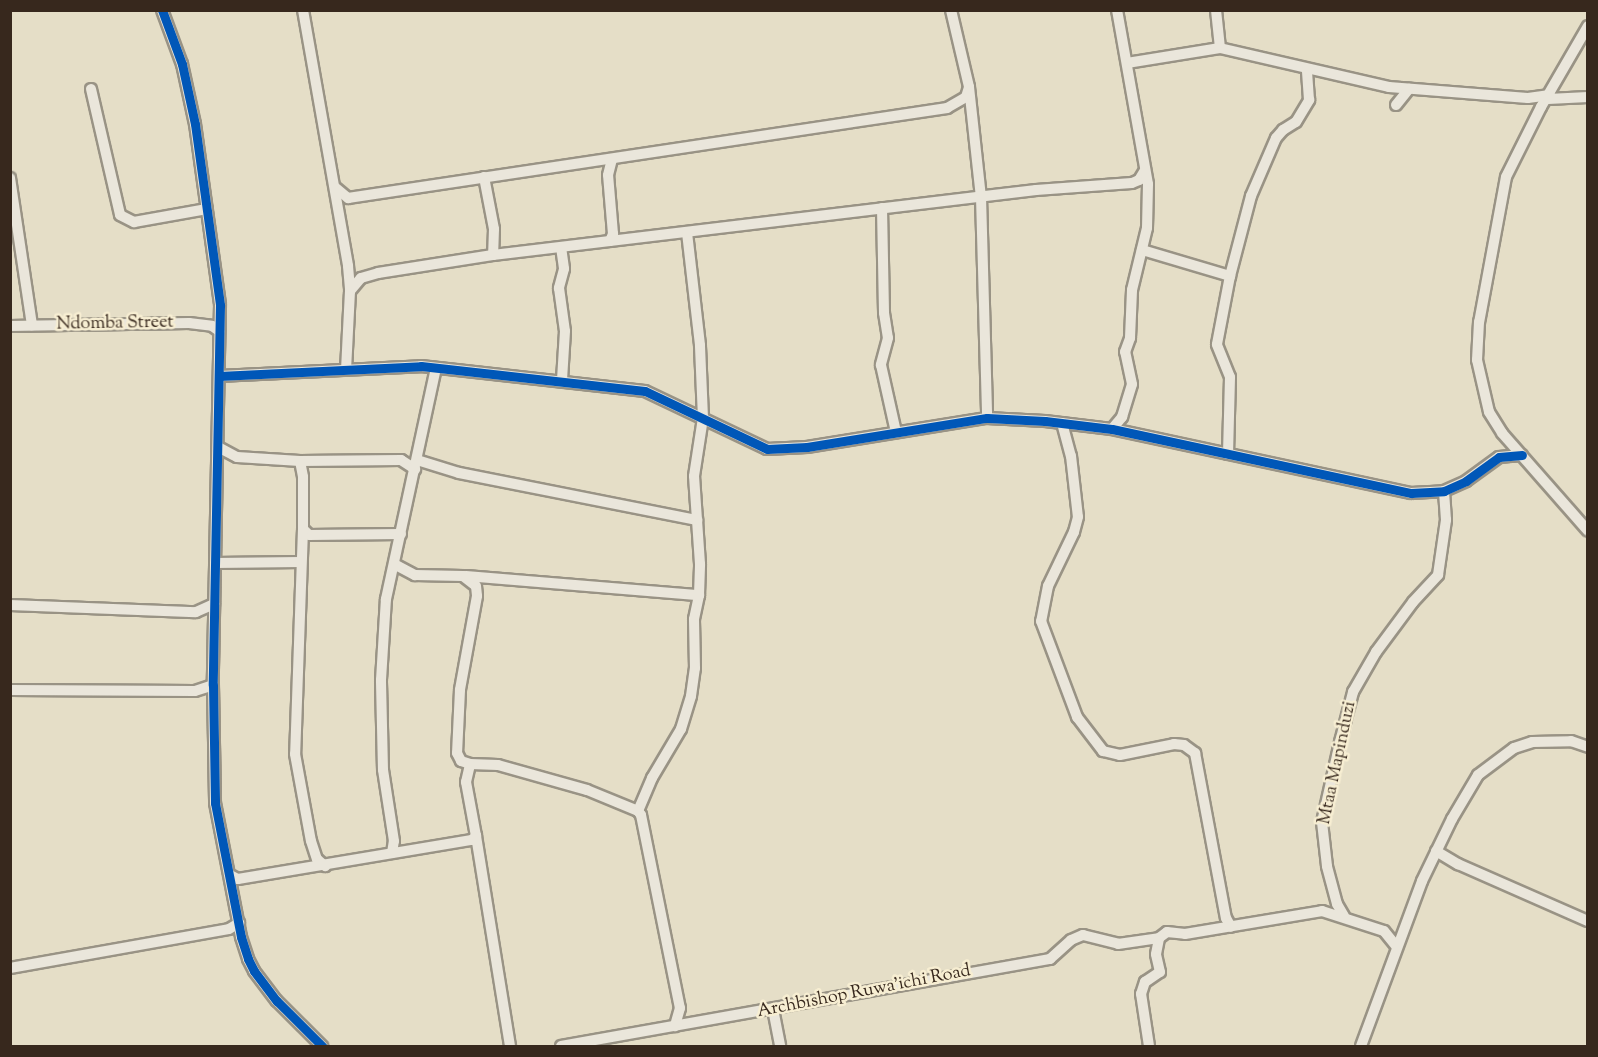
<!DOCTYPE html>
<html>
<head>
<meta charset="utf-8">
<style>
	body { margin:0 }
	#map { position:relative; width:1598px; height:1057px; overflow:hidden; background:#e5dec7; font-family:"Sorts Mill Goudy",serif }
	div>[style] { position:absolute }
	.roads { filter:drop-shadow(2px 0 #999385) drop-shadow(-2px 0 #999385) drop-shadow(0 2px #999385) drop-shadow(0 -2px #999385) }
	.minor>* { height:10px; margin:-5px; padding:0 5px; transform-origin:5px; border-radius:5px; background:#eae6db }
	.cycleway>* { height:9px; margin:-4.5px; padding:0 4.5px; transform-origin:4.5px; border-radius:4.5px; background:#0057b8 }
	span { translate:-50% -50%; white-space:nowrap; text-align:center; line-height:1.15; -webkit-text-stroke:5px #f7eed2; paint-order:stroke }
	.street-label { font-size:18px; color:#37281d }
	.frame { position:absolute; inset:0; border:12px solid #37281d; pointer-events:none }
</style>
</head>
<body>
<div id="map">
	<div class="roads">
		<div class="minor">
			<div style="left:162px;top:10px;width:58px;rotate:69.7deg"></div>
			<div style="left:182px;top:64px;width:61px;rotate:77.8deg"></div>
			<div style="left:195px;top:124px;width:183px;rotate:82.1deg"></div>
			<div style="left:220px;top:305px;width:380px;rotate:91.1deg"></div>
			<div style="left:213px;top:685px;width:118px;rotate:89deg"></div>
			<div style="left:215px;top:803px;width:136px;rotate:79deg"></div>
			<div style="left:241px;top:937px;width:23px;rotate:72deg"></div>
			<div style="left:248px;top:959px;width:13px;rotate:63deg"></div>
			<div style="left:254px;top:971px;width:38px;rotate:53deg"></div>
			<div style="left:277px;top:1001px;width:64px;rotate:45deg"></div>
			<div style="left:303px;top:10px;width:260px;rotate:80deg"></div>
			<div style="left:348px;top:266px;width:25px;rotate:85deg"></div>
			<div style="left:350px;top:291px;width:78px;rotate:92.9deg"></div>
			<div style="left:951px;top:10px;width:79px;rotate:76.8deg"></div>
			<div style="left:969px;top:87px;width:111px;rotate:83.8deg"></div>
			<div style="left:981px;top:197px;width:221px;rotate:88.4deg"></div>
			<div style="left:1216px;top:10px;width:38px;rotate:84deg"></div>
			<div style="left:1588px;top:26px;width:94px;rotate:120.1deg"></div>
			<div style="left:1541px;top:107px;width:78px;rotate:116.6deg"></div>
			<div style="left:1506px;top:177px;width:147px;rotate:100.5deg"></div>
			<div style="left:1479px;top:322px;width:38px;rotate:93deg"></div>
			<div style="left:1477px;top:360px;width:53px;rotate:77deg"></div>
			<div style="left:1489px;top:412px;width:25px;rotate:58deg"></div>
			<div style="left:1502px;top:433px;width:130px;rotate:48.7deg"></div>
			<div style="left:1127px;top:63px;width:94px;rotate:-9.2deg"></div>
			<div style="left:1220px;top:48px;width:173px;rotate:13deg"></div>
			<div style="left:1389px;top:87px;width:139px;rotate:4.5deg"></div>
			<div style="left:1528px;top:98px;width:22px;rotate:-8deg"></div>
			<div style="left:91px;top:89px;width:129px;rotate:77deg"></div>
			<div style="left:120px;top:215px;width:16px;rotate:27deg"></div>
			<div style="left:134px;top:222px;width:74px;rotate:-10.1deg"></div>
			<div style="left:1548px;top:99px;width:40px;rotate:-2.9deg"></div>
			<div style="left:1396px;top:105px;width:21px;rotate:-51deg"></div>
			<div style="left:484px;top:177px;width:53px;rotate:79.1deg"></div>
			<div style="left:494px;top:229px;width:26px;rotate:92deg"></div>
			<div style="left:10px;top:178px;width:149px;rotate:81.5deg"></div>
			<div style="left:336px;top:188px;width:16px;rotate:40deg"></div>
			<div style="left:348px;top:198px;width:606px;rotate:-8.54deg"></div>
			<div style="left:947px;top:108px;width:22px;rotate:-30deg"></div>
			<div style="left:966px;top:97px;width:10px;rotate:-73deg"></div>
			<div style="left:882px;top:208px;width:105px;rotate:88.9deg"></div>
			<div style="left:884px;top:313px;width:25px;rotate:81deg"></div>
			<div style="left:888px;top:338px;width:28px;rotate:105deg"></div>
			<div style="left:881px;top:365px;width:69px;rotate:77.4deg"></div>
			<div style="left:610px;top:241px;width:8px;rotate:-67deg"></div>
			<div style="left:613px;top:234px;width:59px;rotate:-94.8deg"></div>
			<div style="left:608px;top:175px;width:16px;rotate:-76deg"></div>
			<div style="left:561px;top:247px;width:22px;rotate:82deg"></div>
			<div style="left:564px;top:269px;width:20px;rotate:105deg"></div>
			<div style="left:559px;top:288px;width:43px;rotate:82.1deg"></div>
			<div style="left:565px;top:331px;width:49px;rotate:93.5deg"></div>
			<div style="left:1142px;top:250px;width:92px;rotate:16.5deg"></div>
			<div style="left:350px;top:291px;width:17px;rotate:-50deg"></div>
			<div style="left:361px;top:278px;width:18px;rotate:-16deg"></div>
			<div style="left:378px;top:273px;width:116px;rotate:-8.9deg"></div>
			<div style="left:493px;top:255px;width:547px;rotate:-6.83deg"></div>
			<div style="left:1036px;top:190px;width:96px;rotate:-4.2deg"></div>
			<div style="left:1132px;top:183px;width:8px;rotate:-23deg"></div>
			<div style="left:1139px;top:180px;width:12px;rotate:-59deg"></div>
			<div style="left:10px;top:326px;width:179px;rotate:-1deg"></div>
			<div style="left:189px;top:323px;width:23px;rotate:7deg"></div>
			<div style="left:212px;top:326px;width:9px;rotate:36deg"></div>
			<div style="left:219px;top:376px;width:202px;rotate:-2.8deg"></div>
			<div style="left:421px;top:366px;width:225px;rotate:6.4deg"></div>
			<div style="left:645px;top:391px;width:135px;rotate:25.4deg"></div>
			<div style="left:767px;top:449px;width:40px;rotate:-2.9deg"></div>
			<div style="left:807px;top:447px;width:182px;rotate:-9.2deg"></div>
			<div style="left:987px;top:418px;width:58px;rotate:3deg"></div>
			<div style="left:1045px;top:421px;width:67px;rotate:6.8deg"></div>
			<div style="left:1112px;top:429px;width:306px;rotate:12.1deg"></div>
			<div style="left:1411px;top:493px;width:33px;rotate:-3deg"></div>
			<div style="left:1444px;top:491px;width:24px;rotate:-24deg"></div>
			<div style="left:1466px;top:481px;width:41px;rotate:-36deg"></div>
			<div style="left:1499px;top:457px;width:23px;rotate:-5deg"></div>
			<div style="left:1062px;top:423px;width:34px;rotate:75deg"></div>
			<div style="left:1071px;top:456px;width:61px;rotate:83.5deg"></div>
			<div style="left:1078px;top:517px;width:16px;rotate:105deg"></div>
			<div style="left:1074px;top:532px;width:60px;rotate:115.7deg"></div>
			<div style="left:1048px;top:586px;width:36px;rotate:101deg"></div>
			<div style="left:1041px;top:621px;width:103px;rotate:69.4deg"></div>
			<div style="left:1077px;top:717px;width:43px;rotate:52.6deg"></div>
			<div style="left:1103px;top:751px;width:17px;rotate:13deg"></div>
			<div style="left:1120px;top:755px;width:55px;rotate:-11.5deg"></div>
			<div style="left:1174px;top:744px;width:10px;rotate:6deg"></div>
			<div style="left:1184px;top:745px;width:14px;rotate:36deg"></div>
			<div style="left:1195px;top:753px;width:168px;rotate:79.4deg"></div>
			<div style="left:1226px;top:918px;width:10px;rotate:61deg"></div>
			<div style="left:1112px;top:429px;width:16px;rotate:-50deg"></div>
			<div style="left:1122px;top:417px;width:34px;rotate:-73deg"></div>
			<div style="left:1132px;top:384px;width:33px;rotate:-102deg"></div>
			<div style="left:1125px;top:352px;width:15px;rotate:-70deg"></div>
			<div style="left:1130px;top:338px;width:48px;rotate:-87.6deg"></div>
			<div style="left:1132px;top:290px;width:64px;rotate:-76.4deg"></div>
			<div style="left:1147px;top:228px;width:44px;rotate:-88.7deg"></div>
			<div style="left:1148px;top:184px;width:177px;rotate:-100.1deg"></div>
			<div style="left:218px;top:447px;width:21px;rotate:28deg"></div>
			<div style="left:237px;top:457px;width:63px;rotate:3.6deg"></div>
			<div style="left:300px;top:461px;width:101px;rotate:-0.6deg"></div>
			<div style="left:401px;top:460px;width:17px;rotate:33deg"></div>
			<div style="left:1228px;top:454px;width:77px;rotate:-88.5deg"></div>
			<div style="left:1230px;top:377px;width:35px;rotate:-112deg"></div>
			<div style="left:1217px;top:344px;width:69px;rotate:-79.2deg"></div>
			<div style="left:1230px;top:276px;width:83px;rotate:-75.3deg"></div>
			<div style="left:1251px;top:196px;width:63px;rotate:-66.7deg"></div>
			<div style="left:1276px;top:138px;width:11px;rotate:-49deg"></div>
			<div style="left:1283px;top:130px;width:15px;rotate:-32deg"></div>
			<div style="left:1296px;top:122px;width:26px;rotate:-59deg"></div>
			<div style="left:1309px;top:100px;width:31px;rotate:-94deg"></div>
			<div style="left:417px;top:460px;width:44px;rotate:17.2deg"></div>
			<div style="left:459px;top:473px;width:243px;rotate:11.2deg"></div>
			<div style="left:300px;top:461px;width:16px;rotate:79deg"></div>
			<div style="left:303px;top:477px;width:52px;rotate:90deg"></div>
			<div style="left:303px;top:529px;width:8px;rotate:45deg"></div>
			<div style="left:309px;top:535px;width:92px;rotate:-0.6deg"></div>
			<div style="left:303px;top:529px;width:225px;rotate:92deg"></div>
			<div style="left:295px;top:754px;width:88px;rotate:79.6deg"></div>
			<div style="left:311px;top:841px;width:19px;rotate:72deg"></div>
			<div style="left:317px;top:859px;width:11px;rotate:41deg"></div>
			<div style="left:215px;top:563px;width:86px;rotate:-0.7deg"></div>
			<div style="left:394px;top:564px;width:24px;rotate:28deg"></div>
			<div style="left:415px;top:575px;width:48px;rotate:1.2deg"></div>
			<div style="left:463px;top:576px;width:16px;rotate:38deg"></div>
			<div style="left:476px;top:586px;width:10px;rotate:84deg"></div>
			<div style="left:477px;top:596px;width:96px;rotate:100.3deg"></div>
			<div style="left:460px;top:690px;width:63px;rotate:92.7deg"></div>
			<div style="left:457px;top:753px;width:9px;rotate:63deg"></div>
			<div style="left:461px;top:761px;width:9px;rotate:18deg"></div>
			<div style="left:470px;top:764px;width:28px;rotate:2deg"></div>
			<div style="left:498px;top:765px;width:92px;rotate:15.7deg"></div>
			<div style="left:587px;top:790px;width:55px;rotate:22.4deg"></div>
			<div style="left:638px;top:811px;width:5px;rotate:53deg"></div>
			<div style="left:641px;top:815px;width:197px;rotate:78.6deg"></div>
			<div style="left:680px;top:1008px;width:19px;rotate:106deg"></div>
			<div style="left:466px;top:576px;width:234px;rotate:4.7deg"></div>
			<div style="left:10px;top:605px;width:186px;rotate:2.2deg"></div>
			<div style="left:196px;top:612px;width:20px;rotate:-24deg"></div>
			<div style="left:10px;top:690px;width:185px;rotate:0.3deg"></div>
			<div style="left:195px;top:691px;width:19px;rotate:-18deg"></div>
			<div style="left:638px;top:811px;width:36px;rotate:-67deg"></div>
			<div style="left:652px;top:778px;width:57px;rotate:-59.4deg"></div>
			<div style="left:681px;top:729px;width:34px;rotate:-73deg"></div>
			<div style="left:691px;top:696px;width:28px;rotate:-82deg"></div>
			<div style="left:695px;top:668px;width:49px;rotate:-91.2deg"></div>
			<div style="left:694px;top:619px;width:25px;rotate:-78deg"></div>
			<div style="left:699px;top:595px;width:31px;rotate:-88deg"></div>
			<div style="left:700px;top:564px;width:88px;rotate:-93.9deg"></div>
			<div style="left:694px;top:476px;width:59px;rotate:-81.2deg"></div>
			<div style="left:703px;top:418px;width:73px;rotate:-92.4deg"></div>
			<div style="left:700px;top:345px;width:113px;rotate:-96.6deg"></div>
			<div style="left:476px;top:836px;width:213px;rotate:80.8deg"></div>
			<div style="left:1436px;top:851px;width:26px;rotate:31deg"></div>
			<div style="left:1458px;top:864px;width:142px;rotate:23.7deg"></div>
			<div style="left:392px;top:853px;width:12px;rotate:-81deg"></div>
			<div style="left:394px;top:841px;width:72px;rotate:-98.8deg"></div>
			<div style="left:383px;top:770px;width:90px;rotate:-91.3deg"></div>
			<div style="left:381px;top:680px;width:81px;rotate:-86.5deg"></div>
			<div style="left:386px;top:599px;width:236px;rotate:-77.8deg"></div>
			<div style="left:230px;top:875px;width:9px;rotate:27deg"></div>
			<div style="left:238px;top:879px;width:237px;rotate:-9.5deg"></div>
			<div style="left:472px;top:840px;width:6px;rotate:-45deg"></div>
			<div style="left:476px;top:836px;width:55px;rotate:-100.5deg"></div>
			<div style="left:466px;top:782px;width:18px;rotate:-77deg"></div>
			<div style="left:1344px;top:916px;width:14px;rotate:-120deg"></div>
			<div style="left:1337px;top:904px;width:39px;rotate:-105deg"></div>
			<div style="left:1327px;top:866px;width:44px;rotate:-96.5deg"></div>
			<div style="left:1322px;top:822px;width:82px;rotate:-77.3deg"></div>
			<div style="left:1340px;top:742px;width:52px;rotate:-75.4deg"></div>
			<div style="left:1353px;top:692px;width:46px;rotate:-60.1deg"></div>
			<div style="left:1376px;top:652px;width:62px;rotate:-53.5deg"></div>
			<div style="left:1413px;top:602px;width:37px;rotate:-47deg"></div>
			<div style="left:1438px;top:575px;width:56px;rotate:-81.7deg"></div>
			<div style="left:1446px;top:520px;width:29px;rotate:-94deg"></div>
			<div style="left:10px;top:968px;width:222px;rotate:-10.1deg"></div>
			<div style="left:229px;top:929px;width:12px;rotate:-31deg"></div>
			<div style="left:773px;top:1009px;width:38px;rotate:79deg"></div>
			<div style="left:561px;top:1046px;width:497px;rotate:-10.1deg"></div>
			<div style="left:1050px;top:959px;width:28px;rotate:-42deg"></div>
			<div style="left:1071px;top:940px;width:13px;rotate:-23deg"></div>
			<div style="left:1083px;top:935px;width:36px;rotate:14deg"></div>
			<div style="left:1118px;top:944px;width:41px;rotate:-8.3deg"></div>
			<div style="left:1149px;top:1046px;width:53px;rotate:-98.7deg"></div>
			<div style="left:1141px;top:994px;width:13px;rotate:-72deg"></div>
			<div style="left:1145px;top:982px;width:18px;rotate:-34deg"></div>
			<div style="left:1160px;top:972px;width:18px;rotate:-103deg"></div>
			<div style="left:1156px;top:954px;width:16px;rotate:-79deg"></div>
			<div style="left:1159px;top:938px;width:10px;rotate:-37deg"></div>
			<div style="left:1167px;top:932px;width:18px;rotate:6deg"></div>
			<div style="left:1185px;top:934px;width:139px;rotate:-9.5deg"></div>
			<div style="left:1322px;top:911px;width:65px;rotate:17.9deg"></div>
			<div style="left:1384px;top:931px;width:19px;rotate:51deg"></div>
			<div style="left:1361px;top:1046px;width:176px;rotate:-69.7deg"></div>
			<div style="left:1422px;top:881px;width:69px;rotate:-64.2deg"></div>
			<div style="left:1452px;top:819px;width:51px;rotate:-59.4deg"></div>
			<div style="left:1478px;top:775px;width:45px;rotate:-36.9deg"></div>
			<div style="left:1514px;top:748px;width:19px;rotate:-18deg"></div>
			<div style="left:1532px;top:742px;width:39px;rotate:-1deg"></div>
			<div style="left:1571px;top:741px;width:18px;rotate:19deg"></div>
		</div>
	</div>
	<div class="cycleway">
		<div style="left:162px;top:10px;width:58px;rotate:69.7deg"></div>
		<div style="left:182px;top:64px;width:61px;rotate:77.8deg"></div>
		<div style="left:195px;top:124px;width:183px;rotate:82.1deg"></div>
		<div style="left:220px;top:305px;width:380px;rotate:91.1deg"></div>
		<div style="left:213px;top:685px;width:118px;rotate:89deg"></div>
		<div style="left:215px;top:803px;width:136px;rotate:79deg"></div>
		<div style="left:241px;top:937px;width:23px;rotate:72deg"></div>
		<div style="left:248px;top:959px;width:13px;rotate:63deg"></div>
		<div style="left:254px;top:971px;width:38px;rotate:53deg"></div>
		<div style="left:277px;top:1001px;width:64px;rotate:45deg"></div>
		<div style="left:219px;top:376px;width:202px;rotate:-2.8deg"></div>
		<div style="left:421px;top:366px;width:225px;rotate:6.4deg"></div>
		<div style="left:645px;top:391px;width:135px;rotate:25.4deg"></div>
		<div style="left:767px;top:449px;width:40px;rotate:-2.9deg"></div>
		<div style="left:807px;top:447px;width:182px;rotate:-9.2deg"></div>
		<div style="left:987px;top:418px;width:58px;rotate:3deg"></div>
		<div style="left:1045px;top:421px;width:67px;rotate:6.8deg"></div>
		<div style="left:1112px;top:429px;width:306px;rotate:12.1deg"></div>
		<div style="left:1411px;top:493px;width:33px;rotate:-3deg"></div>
		<div style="left:1444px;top:491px;width:24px;rotate:-24deg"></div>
		<div style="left:1466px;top:481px;width:41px;rotate:-36deg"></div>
		<div style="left:1499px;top:457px;width:23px;rotate:-5deg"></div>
	</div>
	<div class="street-label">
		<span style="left:115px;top:324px;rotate:-1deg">Ndomba Street</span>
		<span style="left:1338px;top:763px;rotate:-78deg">Mtaa Mapinduzi</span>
		<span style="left:864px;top:992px;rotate:-11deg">Archbishop Ruwa'ichi Road</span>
	</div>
	<div class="frame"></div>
</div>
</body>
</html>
